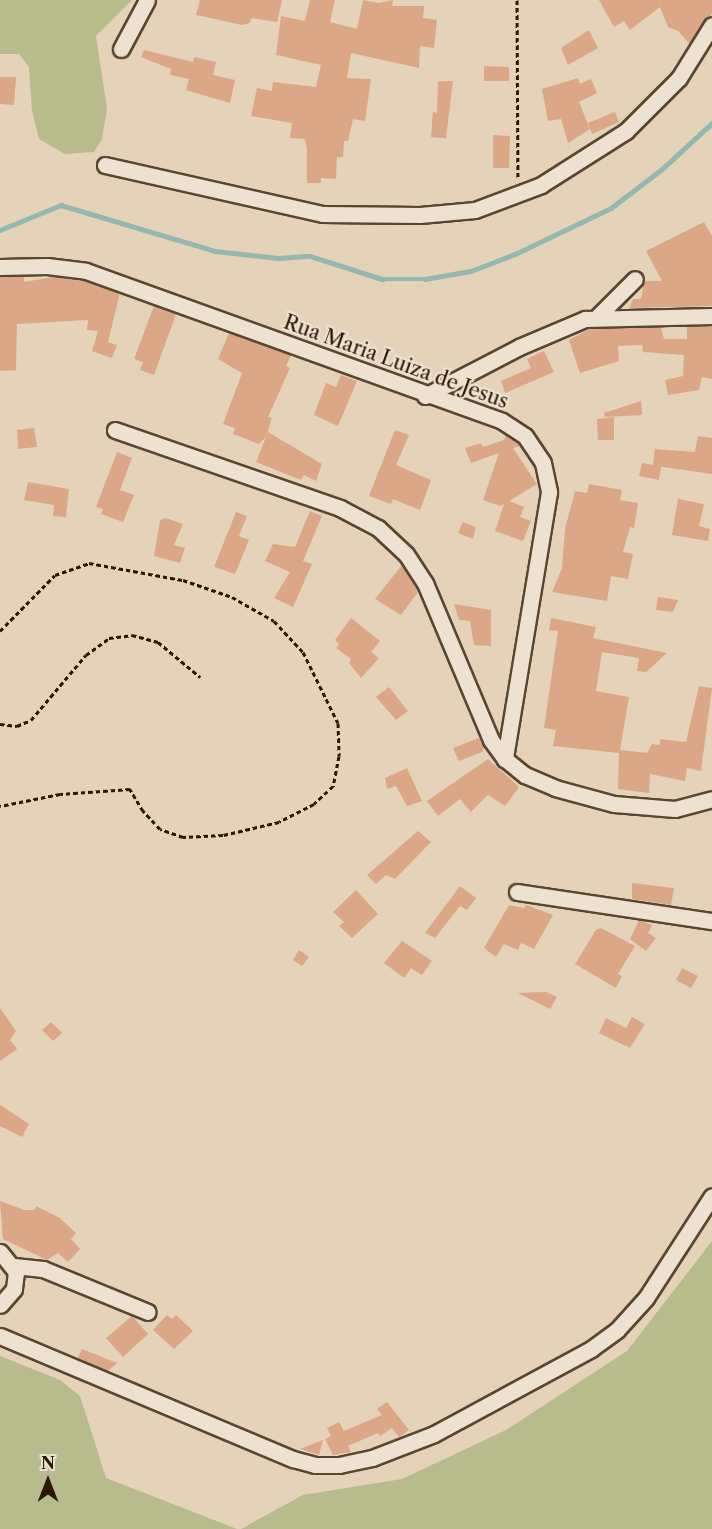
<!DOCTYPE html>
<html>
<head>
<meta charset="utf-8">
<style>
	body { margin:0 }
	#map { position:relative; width:712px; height:1529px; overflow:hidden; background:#e4d3b8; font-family:"Libre Caslon Text",serif }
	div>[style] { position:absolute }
	.green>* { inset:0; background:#b8bb8c }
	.stream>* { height:4.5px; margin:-2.25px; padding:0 2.25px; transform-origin:2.25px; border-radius:2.25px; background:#95b7b1 }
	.building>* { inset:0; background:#dba787 }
	.path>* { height:3px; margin-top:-1.5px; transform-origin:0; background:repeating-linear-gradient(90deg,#2b1702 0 4.5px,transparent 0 7.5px) }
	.roads { filter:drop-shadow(2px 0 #594630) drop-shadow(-2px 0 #594630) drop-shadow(0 2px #594630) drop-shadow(0 -2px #594630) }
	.minor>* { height:15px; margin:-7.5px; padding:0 7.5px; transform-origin:7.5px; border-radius:7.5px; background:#ede2d1 }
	span { translate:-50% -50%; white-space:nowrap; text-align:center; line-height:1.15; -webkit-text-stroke:4.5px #ede2d1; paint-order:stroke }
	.street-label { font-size:20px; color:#2b1702 }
	.north { position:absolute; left:18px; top:1451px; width:60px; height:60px; -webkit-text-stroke:4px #ede2d1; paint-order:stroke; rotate:0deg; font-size:16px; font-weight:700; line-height:24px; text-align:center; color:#2b1702 }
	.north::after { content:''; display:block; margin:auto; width:21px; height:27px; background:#2b1702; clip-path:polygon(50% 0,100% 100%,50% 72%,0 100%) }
</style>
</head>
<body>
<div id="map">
	<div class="green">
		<div style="clip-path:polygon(0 0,132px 0,96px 36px,107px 109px,102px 139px,94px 152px,65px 154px,39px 139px,32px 111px,29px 67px,19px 54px,0 54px)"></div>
		<div style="clip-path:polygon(712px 1241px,712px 1529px,241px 1529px,303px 1495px,402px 1479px,506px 1430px,627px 1351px)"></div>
		<div style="clip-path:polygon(0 1356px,60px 1380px,80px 1396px,106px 1478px,237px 1529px,0 1529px)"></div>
	</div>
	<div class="stream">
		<div style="left:0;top:230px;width:66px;rotate:-22.3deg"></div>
		<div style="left:61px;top:205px;width:161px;rotate:16.6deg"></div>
		<div style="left:215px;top:251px;width:63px;rotate:6.3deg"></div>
		<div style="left:278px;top:258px;width:32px;rotate:-4deg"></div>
		<div style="left:310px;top:256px;width:76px;rotate:17.7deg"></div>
		<div style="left:382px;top:279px;width:43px"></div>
		<div style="left:425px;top:279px;width:47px;rotate:-9.9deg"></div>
		<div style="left:471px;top:271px;width:47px;rotate:-21.1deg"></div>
		<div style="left:515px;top:254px;width:106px;rotate:-25.6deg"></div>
		<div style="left:611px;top:208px;width:64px;rotate:-37.4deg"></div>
		<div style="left:662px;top:169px;width:68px;rotate:-42.6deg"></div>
	</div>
	<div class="building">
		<div style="clip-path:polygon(200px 0,282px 0,277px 22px,251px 18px,250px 23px,242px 25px,196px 15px)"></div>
		<div style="clip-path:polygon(310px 0,335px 0,330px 22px,357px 29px,363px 0,379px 3px,393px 0,392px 6px,424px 6px,423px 18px,437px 20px,434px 48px,420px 46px,419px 68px,351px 53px,347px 78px,371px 79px,365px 121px,353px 119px,348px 141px,344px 141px,343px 157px,337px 157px,336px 179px,321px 178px,321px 183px,307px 183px,307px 149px,305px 139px,290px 138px,292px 123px,251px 116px,257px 88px,272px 91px,273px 82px,316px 87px,321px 65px,276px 55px,281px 16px,305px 21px)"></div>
		<div style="clip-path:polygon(599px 0,712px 0,712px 13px,689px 43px,678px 31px,668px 27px,660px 7px,630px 30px,624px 21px,614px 27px)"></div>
		<div style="clip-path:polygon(589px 30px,598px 48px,568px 65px,561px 48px)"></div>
		<div style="clip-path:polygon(144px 50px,193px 62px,194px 57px,216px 62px,213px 75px,235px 80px,230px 103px,186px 90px,189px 79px,170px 75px,171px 69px,141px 57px)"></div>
		<div style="clip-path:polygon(484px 66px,509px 67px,509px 81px,484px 81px)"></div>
		<div style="clip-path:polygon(0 77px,16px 77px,14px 105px,0 104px)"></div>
		<div style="clip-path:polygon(578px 78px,580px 84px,591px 79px,597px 93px,579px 102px,590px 129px,568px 143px,561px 119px,548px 121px,542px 89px)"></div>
		<div style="clip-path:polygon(442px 81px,453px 81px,446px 138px,431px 137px,433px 112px,437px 113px,438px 82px)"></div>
		<div style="clip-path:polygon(615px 112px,619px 122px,592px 134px,588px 123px)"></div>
		<div style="clip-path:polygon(493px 135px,510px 136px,509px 168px,493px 168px)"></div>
		<div style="clip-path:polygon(704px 222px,712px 236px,712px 306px,629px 308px,633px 299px,641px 299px,644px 281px,662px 281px,646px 251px)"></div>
		<div style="clip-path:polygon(24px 276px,24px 282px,53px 277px,84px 281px,120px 293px,108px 342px,117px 345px,112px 358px,92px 351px,98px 331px,87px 330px,88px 320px,17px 324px,16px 370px,0 371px,0 277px)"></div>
		<div style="clip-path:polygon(154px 306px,176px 314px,154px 375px,140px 370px,143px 362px,134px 359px)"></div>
		<div style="clip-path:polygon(687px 326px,712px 326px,712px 379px,702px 377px,699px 390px,668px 395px,665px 380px,683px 376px,684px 355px,643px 352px,642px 345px,618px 346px,619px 361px,580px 373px,569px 340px,590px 329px,661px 327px,664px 339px,687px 339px)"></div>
		<div style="clip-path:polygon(229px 333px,291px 355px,286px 366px,290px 368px,268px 417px,272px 418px,266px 437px,259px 444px,233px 434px,235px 428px,223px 424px,242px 373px,218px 359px)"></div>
		<div style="clip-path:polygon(544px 351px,554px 372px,505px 393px,501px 381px,531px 368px,527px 359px)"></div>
		<div style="clip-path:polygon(341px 375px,357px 381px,338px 426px,314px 415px,326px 383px,336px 387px)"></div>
		<div style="clip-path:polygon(641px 401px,642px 415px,605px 417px,604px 413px)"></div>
		<div style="clip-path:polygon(614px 417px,614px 440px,598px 440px,597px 419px)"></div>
		<div style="clip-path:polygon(34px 428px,37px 447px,18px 449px,17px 430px)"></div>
		<div style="clip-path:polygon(395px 430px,409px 435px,396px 465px,431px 480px,420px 510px,393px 499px,391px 504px,369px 496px)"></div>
		<div style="clip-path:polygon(268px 432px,322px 464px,316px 481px,304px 475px,301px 480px,256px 462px)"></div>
		<div style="clip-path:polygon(506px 435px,520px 446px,513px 448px,537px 484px,509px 501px,524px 507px,520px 517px,531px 521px,523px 541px,495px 531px,504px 504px,500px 506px,483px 500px,499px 453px,471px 463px,465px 448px,481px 443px,483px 447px,504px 440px)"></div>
		<div style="clip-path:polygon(698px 436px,712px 438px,712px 474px,656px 466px,661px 467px,659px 480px,639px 476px,642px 463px,653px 465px,655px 449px,695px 452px)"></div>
		<div style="clip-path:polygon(117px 452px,132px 458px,120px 490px,134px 495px,123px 522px,101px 514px,103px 509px,96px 507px)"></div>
		<div style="clip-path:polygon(28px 482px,69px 489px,66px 517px,53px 516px,54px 505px,24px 500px)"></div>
		<div style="clip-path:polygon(589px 484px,622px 490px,620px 500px,638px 503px,634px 528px,630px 527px,623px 552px,633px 554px,628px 579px,611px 576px,607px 601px,552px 592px,562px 568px,565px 529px,575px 491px,587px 493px)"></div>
		<div style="clip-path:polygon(678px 499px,704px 504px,699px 526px,710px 529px,708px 541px,672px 535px)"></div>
		<div style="clip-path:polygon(310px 511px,322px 516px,303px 561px,312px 564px,293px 607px,274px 598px,290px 572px,265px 561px,273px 544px,295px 547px)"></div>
		<div style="clip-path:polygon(236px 512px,247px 516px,239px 536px,249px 540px,235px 574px,214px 567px)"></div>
		<div style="clip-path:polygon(166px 518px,183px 524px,174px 545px,185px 548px,180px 563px,154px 556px,160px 520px)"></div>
		<div style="clip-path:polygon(463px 522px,476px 527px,473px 539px,458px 533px)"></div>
		<div style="clip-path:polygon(402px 565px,418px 592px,401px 615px,375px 599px)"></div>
		<div style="clip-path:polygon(658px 597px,678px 600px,673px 612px,656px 610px)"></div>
		<div style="clip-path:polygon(454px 604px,491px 610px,491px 646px,474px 645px,470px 621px,459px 620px)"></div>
		<div style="clip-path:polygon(351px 618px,380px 641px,371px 652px,379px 658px,361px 678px,349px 663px,351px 659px,336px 648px,339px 644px,335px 640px)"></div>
		<div style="clip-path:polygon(551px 618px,596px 627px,593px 638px,667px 653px,646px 672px,637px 671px,639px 658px,602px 652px,596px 691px,629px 697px,625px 720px,620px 750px,647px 753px,652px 744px,660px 745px,660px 739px,686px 742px,699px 686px,712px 688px,701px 771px,687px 768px,685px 781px,650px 774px,649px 793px,618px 789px,619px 753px,553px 746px,556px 730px,544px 728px,558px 631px,549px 630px)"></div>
		<div style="clip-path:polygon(389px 687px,408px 711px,396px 720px,376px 697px)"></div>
		<div style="clip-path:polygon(479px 738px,484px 748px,482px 752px,459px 761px,453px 748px)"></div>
		<div style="clip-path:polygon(488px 759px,519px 787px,505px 806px,488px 795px,471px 812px,460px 799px,438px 816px,427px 801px)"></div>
		<div style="clip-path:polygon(407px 768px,422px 801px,407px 806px,396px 786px,387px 789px,385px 778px)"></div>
		<div style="clip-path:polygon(418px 831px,431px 842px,395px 879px,386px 875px,376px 884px,367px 875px)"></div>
		<div style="clip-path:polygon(632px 883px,674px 888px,671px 905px,632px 899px)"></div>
		<div style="clip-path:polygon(460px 886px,476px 898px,467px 910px,460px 906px,435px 938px,425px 933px)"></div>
		<div style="clip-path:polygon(356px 890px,378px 914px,352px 938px,339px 926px,344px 922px,333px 912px)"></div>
		<div style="clip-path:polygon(509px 905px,524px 908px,526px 905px,553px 915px,534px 949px,521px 943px,518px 950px,504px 944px,496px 957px,484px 948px)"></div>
		<div style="clip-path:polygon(639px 920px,652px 925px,648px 933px,656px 938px,646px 951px,630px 939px)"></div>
		<div style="clip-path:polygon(601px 928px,635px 946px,618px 974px,622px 976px,616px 988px,575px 964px,596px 930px)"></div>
		<div style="clip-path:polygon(402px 941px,432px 961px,422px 975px,411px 968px,404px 978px,384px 963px)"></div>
		<div style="clip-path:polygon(299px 950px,309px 957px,302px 966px,293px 960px)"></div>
		<div style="clip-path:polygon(682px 968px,698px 976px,691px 988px,676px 980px)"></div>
		<div style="clip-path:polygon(546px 992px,557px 997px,550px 1009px,518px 993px)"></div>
		<div style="clip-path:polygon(0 1008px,16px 1031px,10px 1040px,17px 1049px,0 1061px)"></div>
		<div style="clip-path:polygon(632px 1017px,645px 1024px,630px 1048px,599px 1033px,606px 1018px,626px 1028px)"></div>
		<div style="clip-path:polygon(51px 1022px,62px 1033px,53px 1041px,42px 1030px)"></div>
		<div style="clip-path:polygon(0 1105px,29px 1124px,22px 1137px,0 1126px)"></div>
		<div style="clip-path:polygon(0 1201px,24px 1210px,35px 1210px,36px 1206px,60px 1218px,76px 1233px,71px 1239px,80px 1249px,68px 1262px,58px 1253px,47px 1260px,3px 1239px)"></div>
		<div style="clip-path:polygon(167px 1315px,172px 1319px,176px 1315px,193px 1331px,174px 1349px,153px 1330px)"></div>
		<div style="clip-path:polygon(132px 1316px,148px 1334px,123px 1357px,106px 1338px)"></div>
		<div style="clip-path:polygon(82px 1349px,117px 1363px,108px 1371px,78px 1358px)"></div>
		<div style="clip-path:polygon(387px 1402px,409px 1430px,399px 1437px,392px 1428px,380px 1436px,378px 1433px,348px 1446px,351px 1452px,333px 1455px,325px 1439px,331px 1436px,327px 1428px,339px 1422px,344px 1431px,382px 1415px,377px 1409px)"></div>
		<div style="clip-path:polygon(323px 1440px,319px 1455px,300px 1449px)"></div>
	</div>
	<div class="path">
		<div style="left:517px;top:0;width:178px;rotate:89.7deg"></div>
		<div style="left:0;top:631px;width:78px;rotate:-45.5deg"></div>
		<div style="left:55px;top:575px;width:36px;rotate:-19deg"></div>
		<div style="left:89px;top:563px;width:96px;rotate:10.3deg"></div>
		<div style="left:183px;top:580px;width:52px;rotate:19.1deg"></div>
		<div style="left:232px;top:597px;width:48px;rotate:29.7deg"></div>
		<div style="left:274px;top:621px;width:42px;rotate:46.9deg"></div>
		<div style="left:303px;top:652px;width:79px;rotate:63.8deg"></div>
		<div style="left:338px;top:723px;width:33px;rotate:88deg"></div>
		<div style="left:339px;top:756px;width:31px;rotate:101deg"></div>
		<div style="left:333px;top:786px;width:26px;rotate:137deg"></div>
		<div style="left:314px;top:804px;width:39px;rotate:153deg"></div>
		<div style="left:279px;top:822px;width:57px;rotate:166.9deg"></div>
		<div style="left:223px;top:835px;width:40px;rotate:177.1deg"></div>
		<div style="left:183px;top:837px;width:24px;rotate:-161deg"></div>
		<div style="left:160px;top:829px;width:25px;rotate:-133deg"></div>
		<div style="left:143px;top:811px;width:26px;rotate:-121deg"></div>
		<div style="left:130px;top:789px;width:70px;rotate:175.9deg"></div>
		<div style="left:60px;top:794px;width:61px;rotate:168.7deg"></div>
		<div style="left:0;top:724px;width:17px;rotate:7deg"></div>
		<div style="left:17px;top:726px;width:15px;rotate:-23deg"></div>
		<div style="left:31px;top:720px;width:85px;rotate:-49.8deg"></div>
		<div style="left:86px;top:655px;width:29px;rotate:-36deg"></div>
		<div style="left:109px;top:638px;width:23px;rotate:-7deg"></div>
		<div style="left:132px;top:635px;width:27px;rotate:15deg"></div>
		<div style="left:158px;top:642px;width:55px;rotate:39.8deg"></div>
	</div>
	<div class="roads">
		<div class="minor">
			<div style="left:121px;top:49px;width:55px;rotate:-62deg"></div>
			<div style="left:105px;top:165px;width:223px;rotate:12.7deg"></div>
			<div style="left:323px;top:214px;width:97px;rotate:0.6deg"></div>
			<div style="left:420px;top:215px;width:55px;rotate:-5.2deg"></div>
			<div style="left:475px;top:210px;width:71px;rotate:-20.7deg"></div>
			<div style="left:541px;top:185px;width:101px;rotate:-32.4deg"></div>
			<div style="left:626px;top:131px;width:75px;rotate:-45deg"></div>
			<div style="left:679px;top:78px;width:62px;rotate:-58.1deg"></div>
			<div style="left:0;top:267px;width:47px;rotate:-1.2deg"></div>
			<div style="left:47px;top:266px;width:39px;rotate:7deg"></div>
			<div style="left:86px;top:271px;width:442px;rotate:19.8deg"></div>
			<div style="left:502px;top:421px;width:27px;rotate:33deg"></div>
			<div style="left:525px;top:436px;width:32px;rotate:56deg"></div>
			<div style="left:543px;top:463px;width:30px;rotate:78deg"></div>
			<div style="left:549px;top:492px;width:271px;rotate:99.4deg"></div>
			<div style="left:598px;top:316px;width:52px;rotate:-45deg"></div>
			<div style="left:425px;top:396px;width:106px;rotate:-27.5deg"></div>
			<div style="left:519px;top:347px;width:72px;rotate:-23deg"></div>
			<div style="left:585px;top:319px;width:127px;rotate:-1.4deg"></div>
			<div style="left:115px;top:430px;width:238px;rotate:19.1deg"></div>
			<div style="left:340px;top:508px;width:43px;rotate:27.8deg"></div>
			<div style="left:378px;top:528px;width:38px;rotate:43deg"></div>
			<div style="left:406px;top:554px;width:35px;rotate:57deg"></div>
			<div style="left:425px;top:583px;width:170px;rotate:67.2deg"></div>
			<div style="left:491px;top:740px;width:24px;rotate:54deg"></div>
			<div style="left:505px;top:759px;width:26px;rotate:39deg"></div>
			<div style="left:525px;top:775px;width:33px;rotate:23deg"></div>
			<div style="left:555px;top:788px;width:61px;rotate:15.2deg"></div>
			<div style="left:614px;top:804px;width:61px;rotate:4.7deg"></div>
			<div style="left:675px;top:809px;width:38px;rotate:-15deg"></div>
			<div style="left:517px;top:892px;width:197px;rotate:8.5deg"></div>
			<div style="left:0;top:1252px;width:26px;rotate:51deg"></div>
			<div style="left:16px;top:1272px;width:17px;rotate:97deg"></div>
			<div style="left:14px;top:1289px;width:21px;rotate:131deg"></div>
			<div style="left:14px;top:1266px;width:29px;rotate:6deg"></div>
			<div style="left:43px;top:1269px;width:113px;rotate:22.3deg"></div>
			<div style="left:0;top:1336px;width:318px;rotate:22.8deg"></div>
			<div style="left:293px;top:1459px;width:23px;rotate:15deg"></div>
			<div style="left:315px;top:1465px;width:24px"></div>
			<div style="left:339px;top:1465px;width:34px;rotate:-12deg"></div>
			<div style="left:372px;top:1458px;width:66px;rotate:-21.2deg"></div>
			<div style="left:434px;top:1434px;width:179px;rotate:-28.4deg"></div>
			<div style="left:591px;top:1349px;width:32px;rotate:-36deg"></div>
			<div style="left:617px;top:1330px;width:43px;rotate:-47.8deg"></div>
			<div style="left:646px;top:1298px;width:121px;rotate:-57.1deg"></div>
		</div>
	</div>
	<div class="street-label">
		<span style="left:396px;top:362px;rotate:20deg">Rua Maria Luiza de Jesus</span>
	</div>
	<div class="north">N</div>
</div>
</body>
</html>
